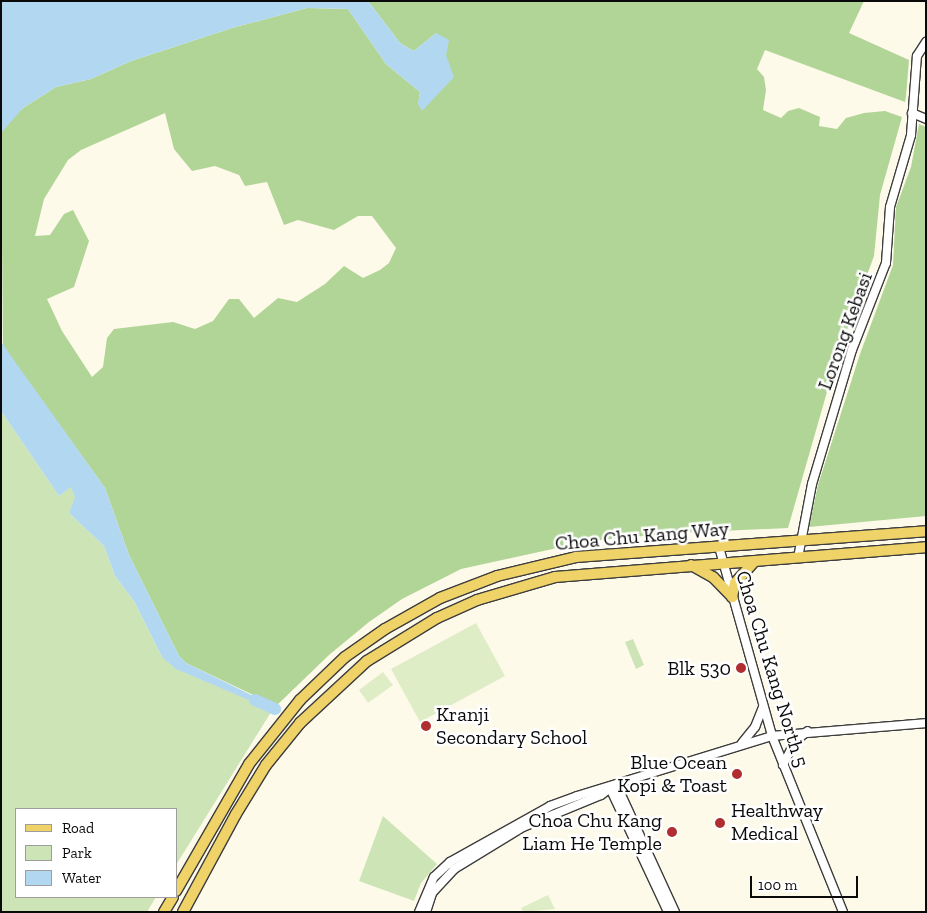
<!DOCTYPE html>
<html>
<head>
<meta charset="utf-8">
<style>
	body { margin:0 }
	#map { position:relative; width:927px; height:913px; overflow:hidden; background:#fefae9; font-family:"Zilla Slab",serif }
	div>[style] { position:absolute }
	.green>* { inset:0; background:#cde5b6 }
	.forest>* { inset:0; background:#b1d497 }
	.pitch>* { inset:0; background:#dfedc7 }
	.water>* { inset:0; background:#b2d8f1 }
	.river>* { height:12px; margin:-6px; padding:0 6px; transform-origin:6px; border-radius:6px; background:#b2d8f1 }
	.roads { filter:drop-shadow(1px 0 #3d3d3d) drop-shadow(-1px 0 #3d3d3d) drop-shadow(0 1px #3d3d3d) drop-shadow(0 -1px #3d3d3d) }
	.minor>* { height:8px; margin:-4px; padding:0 4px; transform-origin:4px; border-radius:4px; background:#fff }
	.major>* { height:10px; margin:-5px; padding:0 5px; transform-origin:5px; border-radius:5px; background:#efd268 }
	.dots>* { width:14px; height:14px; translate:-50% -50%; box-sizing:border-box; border:2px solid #fff; border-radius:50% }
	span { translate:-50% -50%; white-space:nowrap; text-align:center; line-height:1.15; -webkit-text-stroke:5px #fff; paint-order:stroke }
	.street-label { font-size:20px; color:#0a0a0a }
	.poi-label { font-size:20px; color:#0a0a0a }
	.right { translate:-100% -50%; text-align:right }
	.left { translate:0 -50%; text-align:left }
	.frame { position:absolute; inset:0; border:2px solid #0a0a0a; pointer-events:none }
	.legend { position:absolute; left:15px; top:808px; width:162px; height:90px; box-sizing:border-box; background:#fff; border:1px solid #9d9d9d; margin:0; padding:6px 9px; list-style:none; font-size:15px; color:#0a0a0a }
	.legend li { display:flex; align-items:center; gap:10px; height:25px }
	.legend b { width:25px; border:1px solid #9d9d9d }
	.scale { position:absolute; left:750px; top:876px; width:108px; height:22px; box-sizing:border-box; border:2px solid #0a0a0a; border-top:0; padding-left:6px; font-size:15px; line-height:18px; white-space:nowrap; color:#0a0a0a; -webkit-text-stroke:4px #fff; paint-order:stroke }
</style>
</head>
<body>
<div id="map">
	<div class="green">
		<div style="clip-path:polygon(1px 411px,59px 496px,71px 486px,76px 497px,69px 513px,104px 546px,115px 576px,134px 601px,162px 657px,273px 709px,176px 865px,176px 809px,16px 809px,16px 897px,156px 897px,147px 912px,1px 912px)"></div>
		<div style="clip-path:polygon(633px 639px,644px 665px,636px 669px,625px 642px)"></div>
		<div style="clip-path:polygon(383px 816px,437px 864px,421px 883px,414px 901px,359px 881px)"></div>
	</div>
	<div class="forest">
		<div style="clip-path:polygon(evenodd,368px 1px,864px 1px,849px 33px,909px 60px,906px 96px,905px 102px,765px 50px,757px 69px,764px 77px,766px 90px,763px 110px,781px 118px,788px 111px,799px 108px,820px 117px,819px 126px,837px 129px,846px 118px,864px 113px,885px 111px,902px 117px,880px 195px,874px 256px,837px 357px,788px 528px,676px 533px,589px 541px,461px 569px,402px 599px,369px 622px,329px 655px,273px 709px,270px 703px,186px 663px,179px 656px,129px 555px,105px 488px,3px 346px,1px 133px,9px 120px,23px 108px,56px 87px,91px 79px,131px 61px,232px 28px,307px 8px,348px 9px,386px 64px,420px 92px,418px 104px,436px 33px,414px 51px,400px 43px,368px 1px,165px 113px,174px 149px,192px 171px,215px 166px,239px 175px,245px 186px,267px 182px,284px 225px,298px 220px,334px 230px,358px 216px,372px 216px,396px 248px,389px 263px,380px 270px,363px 278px,344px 266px,325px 284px,297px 302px,278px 298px,254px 318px,239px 299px,229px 299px,213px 321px,195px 329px,173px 322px,114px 329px,107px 338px,103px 367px,92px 377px,62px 331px,47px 299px,74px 287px,89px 241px,73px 210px,64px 214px,50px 235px,35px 236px,44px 199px,68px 160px,81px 150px,165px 113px)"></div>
		<div style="clip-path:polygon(919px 124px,926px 127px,926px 516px,809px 527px,818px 485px,860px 354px,893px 265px,896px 207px,911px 167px)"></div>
	</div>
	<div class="pitch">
		<div style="clip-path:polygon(476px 623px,505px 676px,420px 722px,391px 669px)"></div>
		<div style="clip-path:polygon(383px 672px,393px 685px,368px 703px,359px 690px)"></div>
		<div style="clip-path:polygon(548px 895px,555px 909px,523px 912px,521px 908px)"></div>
	</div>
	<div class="water">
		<div style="clip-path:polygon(1px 1px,368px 1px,400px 43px,414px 51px,436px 33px,449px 40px,446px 55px,454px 77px,422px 111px,418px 104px,420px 92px,386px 64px,348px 9px,307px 8px,232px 28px,131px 61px,91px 79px,56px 87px,23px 108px,1px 133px)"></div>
		<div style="clip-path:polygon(1px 342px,105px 488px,129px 555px,179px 656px,186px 663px,270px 704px,268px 708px,176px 669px,162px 657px,134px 601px,115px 576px,104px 546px,69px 513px,75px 497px,71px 487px,59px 496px,1px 411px)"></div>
	</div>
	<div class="river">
		<div style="left:255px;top:700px;width:22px;rotate:24deg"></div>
	</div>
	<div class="roads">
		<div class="minor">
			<div style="left:912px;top:113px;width:15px;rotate:23deg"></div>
			<div style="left:719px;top:547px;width:196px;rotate:74.3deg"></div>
			<div style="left:772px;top:736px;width:190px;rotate:68deg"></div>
			<div style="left:798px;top:558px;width:75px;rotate:-79.3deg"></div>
			<div style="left:812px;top:484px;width:140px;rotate:-73.4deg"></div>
			<div style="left:852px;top:350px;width:93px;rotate:-68.7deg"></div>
			<div style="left:886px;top:263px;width:56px;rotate:-85.9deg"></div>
			<div style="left:890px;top:207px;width:75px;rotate:-73.7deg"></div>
			<div style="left:911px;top:135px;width:79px;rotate:-85.7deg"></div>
			<div style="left:917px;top:56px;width:17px;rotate:-57deg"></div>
			<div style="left:742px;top:743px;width:21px;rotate:-51deg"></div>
			<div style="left:755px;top:727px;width:22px;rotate:-68deg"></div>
			<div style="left:783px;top:765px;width:27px;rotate:-63deg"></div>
			<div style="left:795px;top:741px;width:16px;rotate:-38deg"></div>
			<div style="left:617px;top:786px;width:139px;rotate:65.3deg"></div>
			<div style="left:610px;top:788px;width:137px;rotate:64.9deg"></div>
			<div style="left:419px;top:912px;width:38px;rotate:-67deg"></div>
			<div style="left:434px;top:877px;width:22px;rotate:-43deg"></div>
			<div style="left:450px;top:862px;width:115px;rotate:-29.2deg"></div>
			<div style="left:550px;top:806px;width:29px;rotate:-20deg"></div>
			<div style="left:577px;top:796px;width:204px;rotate:-17.1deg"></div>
			<div style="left:772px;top:736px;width:155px;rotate:-4.8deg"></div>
			<div style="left:426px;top:912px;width:20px;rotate:-72deg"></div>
			<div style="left:432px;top:893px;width:33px;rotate:-47deg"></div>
			<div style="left:454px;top:869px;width:81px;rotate:-31.3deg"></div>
			<div style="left:523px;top:827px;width:84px;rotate:-22.3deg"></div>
			<div style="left:601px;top:795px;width:11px;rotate:-38deg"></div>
		</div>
		<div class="major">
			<div style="left:691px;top:565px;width:25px;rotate:29deg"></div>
			<div style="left:713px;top:577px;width:28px;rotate:46deg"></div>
			<div style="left:732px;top:597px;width:14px;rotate:-78deg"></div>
			<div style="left:735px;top:583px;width:28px;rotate:-48deg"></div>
			<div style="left:176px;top:891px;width:146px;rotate:-60.1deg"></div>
			<div style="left:249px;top:764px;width:82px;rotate:-51.4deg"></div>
			<div style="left:300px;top:700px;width:62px;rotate:-43.7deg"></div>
			<div style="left:345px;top:657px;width:49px;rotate:-35deg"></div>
			<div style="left:385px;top:629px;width:63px;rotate:-29.4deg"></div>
			<div style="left:440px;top:598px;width:61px;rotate:-21.1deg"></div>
			<div style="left:497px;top:576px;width:81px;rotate:-13.5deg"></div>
			<div style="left:576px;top:557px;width:351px;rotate:-4.2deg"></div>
			<div style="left:164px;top:912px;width:17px;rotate:-59deg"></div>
			<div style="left:183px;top:912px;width:111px;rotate:-61.6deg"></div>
			<div style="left:236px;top:814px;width:57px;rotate:-58.5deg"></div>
			<div style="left:266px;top:765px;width:54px;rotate:-51deg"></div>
			<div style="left:300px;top:723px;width:91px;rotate:-42.8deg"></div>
			<div style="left:367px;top:661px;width:82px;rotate:-31.6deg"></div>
			<div style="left:437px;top:618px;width:44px;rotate:-24.2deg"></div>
			<div style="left:477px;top:600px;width:81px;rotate:-16.4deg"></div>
			<div style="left:555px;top:577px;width:372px;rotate:-4.6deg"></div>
		</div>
	</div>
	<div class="dots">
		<div style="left:741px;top:668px;background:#b02d30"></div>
		<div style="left:426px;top:726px;background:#b02d30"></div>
		<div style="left:737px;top:774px;background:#b02d30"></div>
		<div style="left:720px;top:823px;background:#b02d30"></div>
		<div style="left:672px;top:832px;background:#b02d30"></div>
	</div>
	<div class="street-label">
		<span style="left:845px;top:331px;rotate:-70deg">Lorong Kebasi</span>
		<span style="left:642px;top:536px;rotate:-5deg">Choa Chu Kang Way</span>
		<span style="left:772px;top:669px;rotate:73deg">Choa Chu Kang North 5</span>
	</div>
	<div class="poi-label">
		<span class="right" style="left:731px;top:668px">Blk 530</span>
		<span class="left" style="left:436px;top:726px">Kranji<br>Secondary School</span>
		<span class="right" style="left:727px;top:774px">Blue Ocean<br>Kopi &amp; Toast</span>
		<span class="left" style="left:731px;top:822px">Healthway<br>Medical</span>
		<span class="right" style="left:662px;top:832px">Choa Chu Kang<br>Liam He Temple</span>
	</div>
	<div class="frame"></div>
	<ul class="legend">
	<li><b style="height:6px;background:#efd268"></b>Road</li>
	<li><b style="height:14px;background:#cde5b6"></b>Park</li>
	<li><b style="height:14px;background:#b2d8f1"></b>Water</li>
	</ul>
	<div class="scale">100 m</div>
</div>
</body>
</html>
